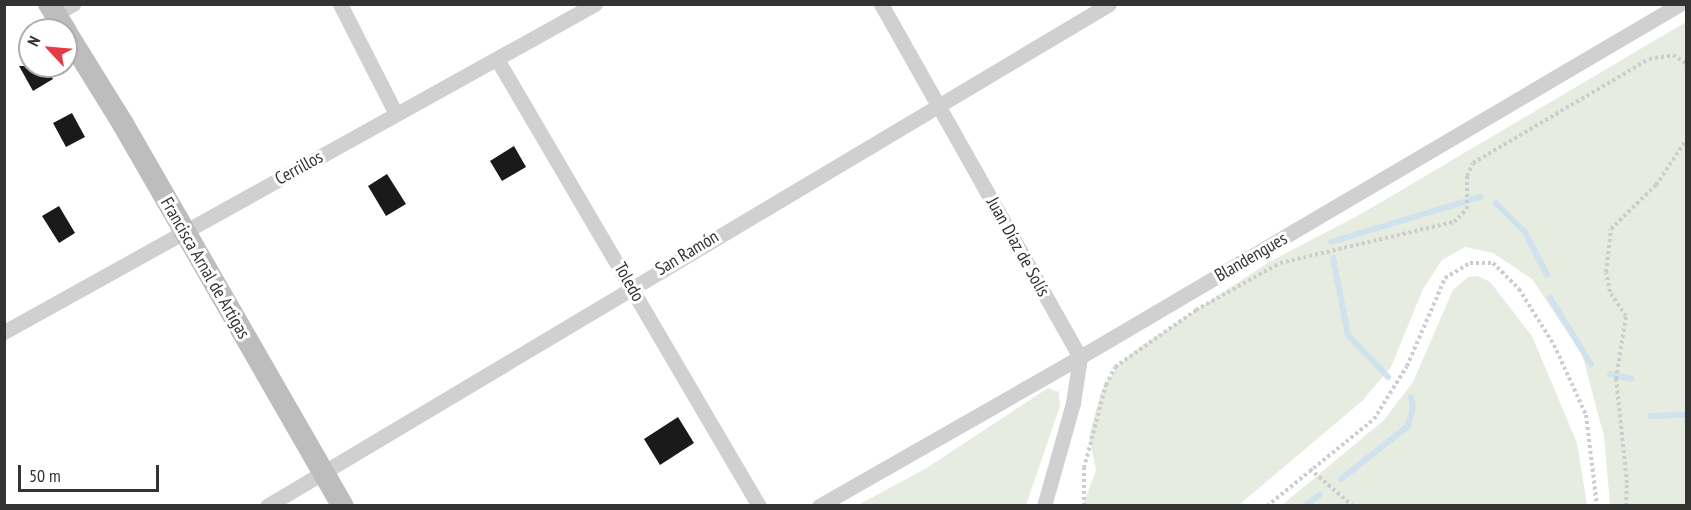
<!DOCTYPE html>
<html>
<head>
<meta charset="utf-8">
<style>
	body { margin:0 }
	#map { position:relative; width:1691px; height:510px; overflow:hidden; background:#fff; font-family:"PT Sans Narrow",sans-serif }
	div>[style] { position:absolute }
	.green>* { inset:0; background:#e6ecdf }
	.stream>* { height:6px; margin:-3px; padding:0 3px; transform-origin:3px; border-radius:3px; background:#cfe2ee }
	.building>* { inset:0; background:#1a1a1a }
	.path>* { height:4px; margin-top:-2px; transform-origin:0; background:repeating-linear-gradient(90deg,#cdcdcd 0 3px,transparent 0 6px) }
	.street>* { height:15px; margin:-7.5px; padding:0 7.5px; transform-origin:7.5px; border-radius:7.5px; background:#d0d0d0 }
	.secondary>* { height:22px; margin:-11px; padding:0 11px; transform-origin:11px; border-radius:11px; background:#bdbdbd }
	span { translate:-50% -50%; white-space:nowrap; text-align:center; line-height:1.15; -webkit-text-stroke:6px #fff; paint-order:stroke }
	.street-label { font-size:18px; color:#333 }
	.frame { position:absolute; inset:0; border:6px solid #333; pointer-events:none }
	.north { position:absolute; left:18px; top:18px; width:60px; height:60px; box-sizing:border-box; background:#fff; border:2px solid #adadad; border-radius:50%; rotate:296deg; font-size:16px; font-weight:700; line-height:24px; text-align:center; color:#333 }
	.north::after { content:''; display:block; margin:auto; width:21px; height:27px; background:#e63946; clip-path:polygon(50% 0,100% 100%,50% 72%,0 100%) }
	.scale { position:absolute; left:18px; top:465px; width:141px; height:27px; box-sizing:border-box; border:3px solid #333; border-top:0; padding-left:8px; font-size:18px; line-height:21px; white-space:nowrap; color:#333; -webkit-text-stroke:4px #fff; paint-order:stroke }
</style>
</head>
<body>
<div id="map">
	<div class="green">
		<div style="clip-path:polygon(1686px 22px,1686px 505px,1610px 505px,1604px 436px,1582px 354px,1532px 279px,1493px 253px,1465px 247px,1442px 260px,1423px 289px,1391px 367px,1362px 401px,1239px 505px,1083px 505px,1096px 470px,1089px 437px,1101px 392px,1118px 365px,1137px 349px,1269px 262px,1361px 214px)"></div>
		<div style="clip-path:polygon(1478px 276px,1490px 282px,1532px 336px,1577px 443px,1587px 505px,1282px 505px,1384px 420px,1413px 382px,1453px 290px,1468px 277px)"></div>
		<div style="clip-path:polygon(1048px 388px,1059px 392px,1060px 406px,1026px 505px,858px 505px,925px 469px)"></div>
	</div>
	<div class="stream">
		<div style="left:1496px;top:203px;width:41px;rotate:45deg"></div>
		<div style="left:1525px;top:232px;width:48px;rotate:62.9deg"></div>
		<div style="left:1331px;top:242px;width:156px;rotate:-16.8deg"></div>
		<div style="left:1333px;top:258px;width:78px;rotate:79deg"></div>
		<div style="left:1348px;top:335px;width:58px;rotate:46.4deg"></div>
		<div style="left:1550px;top:298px;width:78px;rotate:58.2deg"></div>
		<div style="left:1610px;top:374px;width:22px;rotate:13deg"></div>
		<div style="left:1651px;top:416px;width:35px;rotate:-2deg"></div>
		<div style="left:1341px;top:479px;width:85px;rotate:-38.3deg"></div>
		<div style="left:1408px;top:426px;width:21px;rotate:-76deg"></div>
		<div style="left:1413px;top:406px;width:9px;rotate:-103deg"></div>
		<div style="left:1304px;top:506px;width:19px;rotate:-35deg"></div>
	</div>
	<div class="building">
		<div style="clip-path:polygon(19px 66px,46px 66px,53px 79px,33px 91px)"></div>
		<div style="clip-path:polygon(72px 113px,85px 137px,66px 147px,53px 123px)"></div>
		<div style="clip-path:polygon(514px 146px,526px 167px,502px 181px,490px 161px)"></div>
		<div style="clip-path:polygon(387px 174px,406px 204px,386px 216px,368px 186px)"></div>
		<div style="clip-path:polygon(59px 206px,75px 233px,59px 243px,42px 216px)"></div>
		<div style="clip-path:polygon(678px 417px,694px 443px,660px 465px,644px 439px)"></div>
	</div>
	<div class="path">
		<div style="left:1310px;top:469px;width:57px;rotate:40.7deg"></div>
		<div style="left:1084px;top:506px;width:38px;rotate:-90deg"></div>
		<div style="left:1084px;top:468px;width:86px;rotate:-75.2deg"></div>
		<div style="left:1106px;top:385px;width:20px;rotate:-63deg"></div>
		<div style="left:1115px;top:367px;width:99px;rotate:-35.1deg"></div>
		<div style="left:1196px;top:310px;width:96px;rotate:-29.2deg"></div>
		<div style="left:1280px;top:263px;width:179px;rotate:-13.3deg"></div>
		<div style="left:1454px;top:222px;width:18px;rotate:-45deg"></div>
		<div style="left:1467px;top:209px;width:33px;rotate:-90deg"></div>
		<div style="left:1467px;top:176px;width:14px;rotate:-65deg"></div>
		<div style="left:1473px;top:163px;width:204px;rotate:-30.6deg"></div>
		<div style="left:1649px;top:59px;width:24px;rotate:-9deg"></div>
		<div style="left:1673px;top:55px;width:15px;rotate:32deg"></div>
		<div style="left:1267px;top:506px;width:138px;rotate:-39.1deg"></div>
		<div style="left:1374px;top:419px;width:62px;rotate:-58.1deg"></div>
		<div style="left:1407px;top:366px;width:96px;rotate:-66.6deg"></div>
		<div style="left:1445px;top:278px;width:29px;rotate:-31deg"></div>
		<div style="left:1470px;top:263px;width:23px"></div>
		<div style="left:1493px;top:263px;width:37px;rotate:45deg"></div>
		<div style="left:1519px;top:289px;width:66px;rotate:58deg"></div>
		<div style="left:1554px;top:345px;width:77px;rotate:65.4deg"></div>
		<div style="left:1586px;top:415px;width:92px;rotate:83.1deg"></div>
		<div style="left:1626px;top:506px;width:23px;rotate:-88deg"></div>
		<div style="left:1627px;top:483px;width:105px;rotate:-96deg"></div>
		<div style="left:1616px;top:379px;width:64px;rotate:-81deg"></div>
		<div style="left:1626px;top:316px;width:29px;rotate:-124deg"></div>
		<div style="left:1610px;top:292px;width:20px;rotate:-101deg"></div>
		<div style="left:1606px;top:272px;width:43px;rotate:-83.4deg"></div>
		<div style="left:1611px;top:229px;width:63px;rotate:-44.4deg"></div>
		<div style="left:1656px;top:185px;width:54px;rotate:-56.3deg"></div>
	</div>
	<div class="street">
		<div style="left:340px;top:4px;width:123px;rotate:63deg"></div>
		<div style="left:881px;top:4px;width:405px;rotate:60.6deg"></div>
		<div style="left:1080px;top:357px;width:47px;rotate:98.7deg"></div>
		<div style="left:1073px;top:403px;width:107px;rotate:105.7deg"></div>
		<div style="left:55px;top:14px;width:21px;rotate:-29deg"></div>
		<div style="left:498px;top:61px;width:516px;rotate:59.61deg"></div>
		<div style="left:4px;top:332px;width:676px;rotate:-29.03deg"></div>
		<div style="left:267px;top:506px;width:980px;rotate:-30.8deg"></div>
		<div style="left:819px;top:506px;width:301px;rotate:-29.7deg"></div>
		<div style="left:1080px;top:357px;width:696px;rotate:-30.47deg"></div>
	</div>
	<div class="secondary">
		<div style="left:49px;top:4px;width:31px;rotate:58deg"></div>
		<div style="left:66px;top:32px;width:108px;rotate:58.2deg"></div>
		<div style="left:123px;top:124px;width:441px;rotate:60.1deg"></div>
	</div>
	<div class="street-label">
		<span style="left:299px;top:168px;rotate:-29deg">Cerrillos</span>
		<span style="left:1018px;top:247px;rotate:61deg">Juan Díaz de Solís</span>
		<span style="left:687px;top:253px;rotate:-31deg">San Ramón</span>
		<span style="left:1251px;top:257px;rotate:-30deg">Blandengues</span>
		<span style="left:205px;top:268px;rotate:60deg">Francisca Arnal de Artigas</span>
		<span style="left:629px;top:282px;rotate:60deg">Toledo</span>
	</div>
	<div class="frame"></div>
	<div class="north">N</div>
	<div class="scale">50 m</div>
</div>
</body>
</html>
